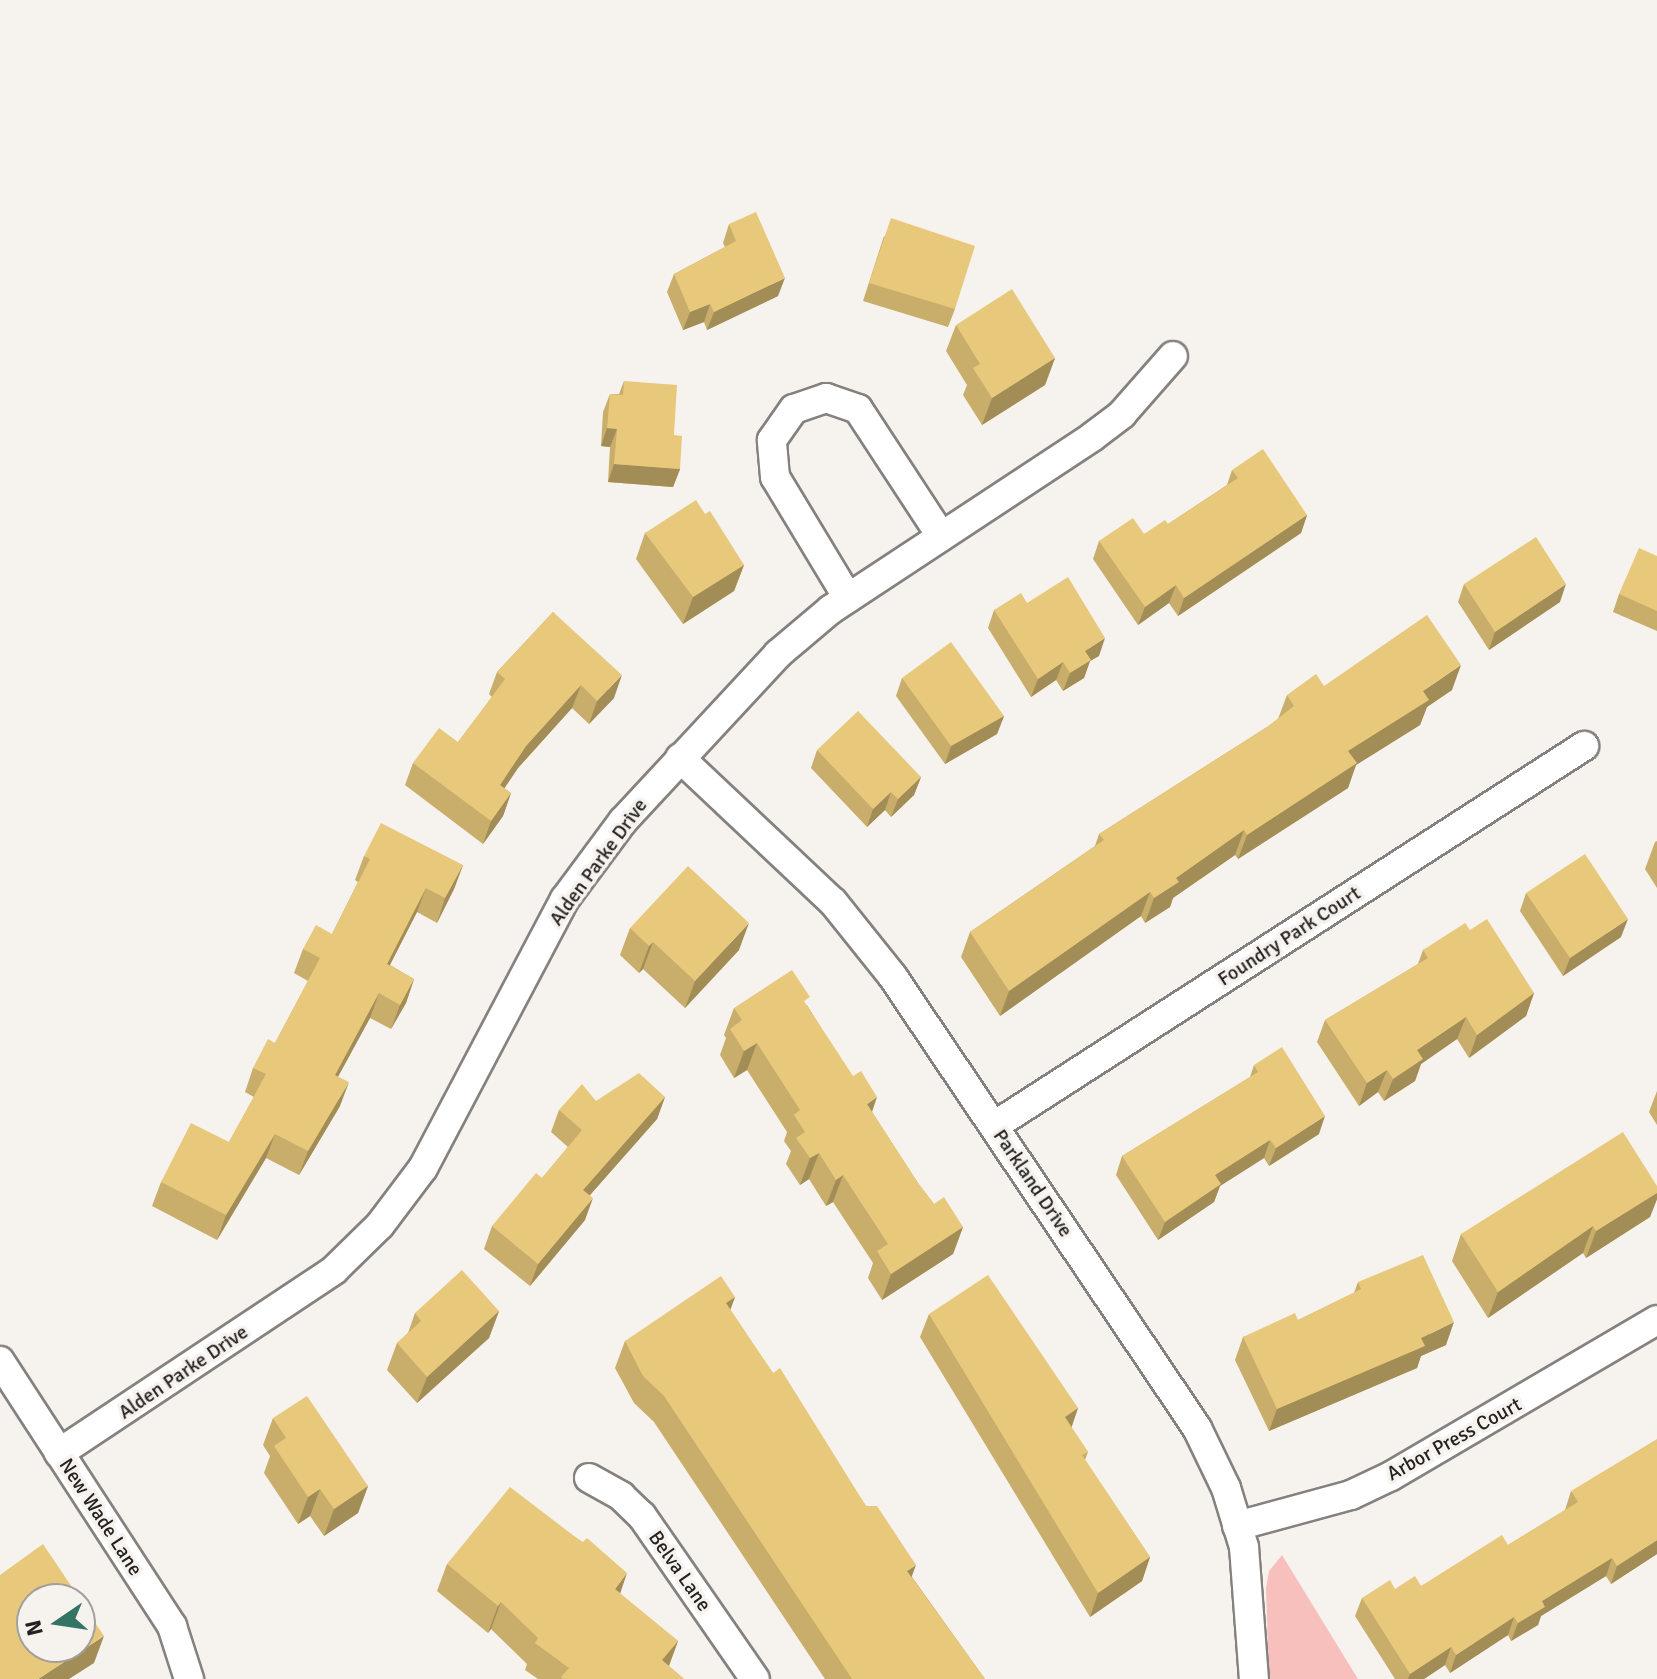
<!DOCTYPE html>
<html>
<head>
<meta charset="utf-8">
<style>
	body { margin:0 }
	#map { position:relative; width:1657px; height:1679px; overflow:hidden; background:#f6f2ee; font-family:Signika,sans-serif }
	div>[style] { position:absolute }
	.green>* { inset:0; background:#f8c0bc }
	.roads { filter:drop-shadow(2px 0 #85817e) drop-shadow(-2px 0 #85817e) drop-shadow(0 2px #85817e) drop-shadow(0 -2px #85817e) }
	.street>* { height:28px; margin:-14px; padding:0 14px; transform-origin:14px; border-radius:14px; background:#fff }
	.wall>* { inset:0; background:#c8ad6b }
	.shaded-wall>* { inset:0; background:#a28d57 }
	.building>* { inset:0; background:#e8c97c }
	span { translate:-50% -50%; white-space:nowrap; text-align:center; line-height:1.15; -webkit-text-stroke:7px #f6f2ee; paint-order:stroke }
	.street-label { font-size:20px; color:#232220 }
	.north { position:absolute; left:16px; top:1583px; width:80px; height:80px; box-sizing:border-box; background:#f6f2ee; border:2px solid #a29f9c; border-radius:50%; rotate:257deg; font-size:22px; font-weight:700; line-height:32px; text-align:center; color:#232220 }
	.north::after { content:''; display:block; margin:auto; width:28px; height:36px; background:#337464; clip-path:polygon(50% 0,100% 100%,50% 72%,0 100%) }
</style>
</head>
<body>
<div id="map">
	<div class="green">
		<div style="clip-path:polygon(1282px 1555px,1358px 1679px,1269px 1679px,1266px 1588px,1269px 1571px)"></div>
	</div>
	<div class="roads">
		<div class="street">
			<div style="left:848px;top:598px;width:141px;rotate:-121.1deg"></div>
			<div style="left:775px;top:477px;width:37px;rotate:-95deg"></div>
			<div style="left:772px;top:440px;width:38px;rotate:-55deg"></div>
			<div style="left:794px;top:409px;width:34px;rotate:-19deg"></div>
			<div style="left:826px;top:398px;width:34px;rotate:19deg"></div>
			<div style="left:858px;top:409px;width:152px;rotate:56.8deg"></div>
			<div style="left:680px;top:758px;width:210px;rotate:43.3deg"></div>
			<div style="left:833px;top:902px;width:96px;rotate:51.3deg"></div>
			<div style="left:893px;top:977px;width:544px;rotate:56.02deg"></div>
			<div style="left:1197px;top:1428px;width:67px;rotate:64.2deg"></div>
			<div style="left:1226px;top:1488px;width:62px;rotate:73deg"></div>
			<div style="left:1244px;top:1547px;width:132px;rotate:85.7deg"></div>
			<div style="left:994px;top:1126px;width:702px;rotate:-32.78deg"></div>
			<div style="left:0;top:1361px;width:316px;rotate:57deg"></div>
			<div style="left:172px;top:1626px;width:56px;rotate:72.2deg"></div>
			<div style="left:59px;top:1453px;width:330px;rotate:-33.6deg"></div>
			<div style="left:334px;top:1270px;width:64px;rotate:-44.4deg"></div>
			<div style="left:380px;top:1225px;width:71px;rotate:-53deg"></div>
			<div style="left:423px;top:1168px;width:304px;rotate:-62.2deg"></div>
			<div style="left:565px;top:899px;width:97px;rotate:-53.4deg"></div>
			<div style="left:623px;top:821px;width:228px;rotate:-47.1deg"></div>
			<div style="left:778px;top:654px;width:68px;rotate:-40.2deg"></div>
			<div style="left:830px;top:610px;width:314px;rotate:-33.4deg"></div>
			<div style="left:1092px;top:437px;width:38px;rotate:-37deg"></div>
			<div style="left:1122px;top:414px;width:77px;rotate:-48.7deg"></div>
			<div style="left:589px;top:1478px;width:37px;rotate:29deg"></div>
			<div style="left:621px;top:1496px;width:29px;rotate:44deg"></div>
			<div style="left:642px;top:1516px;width:198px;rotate:55.3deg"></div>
			<div style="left:1237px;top:1526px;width:118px;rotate:-15.2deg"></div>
			<div style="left:1351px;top:1495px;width:44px;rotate:-25.4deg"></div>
			<div style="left:1391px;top:1476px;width:308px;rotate:-30.4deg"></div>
		</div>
	</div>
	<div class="wall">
		<div style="clip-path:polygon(729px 224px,778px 296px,707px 330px,704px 322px,683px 330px,667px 292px,674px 274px,725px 247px,723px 243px)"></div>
		<div style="clip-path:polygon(884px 236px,955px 309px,948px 327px,863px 301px)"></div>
		<div style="clip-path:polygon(956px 325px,1055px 358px,1045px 385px,982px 425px,963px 395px,967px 385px,946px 351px)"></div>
		<div style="clip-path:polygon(624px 381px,674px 435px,680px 469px,673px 487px,608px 482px,610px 447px,601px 446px,603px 412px,610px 394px,619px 394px)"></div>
		<div style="clip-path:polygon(1232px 470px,1307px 515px,1301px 533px,1178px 616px,1169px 603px,1138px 625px,1093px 559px,1099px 541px,1144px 534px,1168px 524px,1227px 485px)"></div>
		<div style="clip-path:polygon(705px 514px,744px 565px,734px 591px,683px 624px,636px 559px,645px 533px)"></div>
		<div style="clip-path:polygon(1657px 556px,1657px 631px,1613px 612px,1619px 594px)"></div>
		<div style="clip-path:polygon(1464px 584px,1560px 602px,1489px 650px,1458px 602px)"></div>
		<div style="clip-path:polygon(1027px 603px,1099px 656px,1090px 661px,1084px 678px,1063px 691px,1056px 680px,1031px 697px,988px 628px,994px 610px)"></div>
		<div style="clip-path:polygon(553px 612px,614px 698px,589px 724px,572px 708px,518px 768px,504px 788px,511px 793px,503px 816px,483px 844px,405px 785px,413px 763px,458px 742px,492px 697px,489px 694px,497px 672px)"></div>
		<div style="clip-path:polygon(902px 678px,1004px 716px,997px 734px,945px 764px,896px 696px)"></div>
		<div style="clip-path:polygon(1324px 686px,1452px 690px,1427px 707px,1420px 725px,1356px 765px,1348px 788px,1238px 859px,1235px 855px,1173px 898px,1170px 907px,1145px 923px,1141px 916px,1000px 1016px,961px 957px,970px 932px,1095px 846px,1099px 834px,1267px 727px,1278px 719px,1287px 695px)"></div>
		<div style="clip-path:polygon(817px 750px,921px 777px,914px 795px,891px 817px,885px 810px,867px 827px,811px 768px)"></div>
		<div style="clip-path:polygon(1657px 841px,1657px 888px,1645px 869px,1655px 842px)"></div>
		<div style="clip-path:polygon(364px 856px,463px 865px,454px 889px,437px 923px,417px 912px,390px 965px,414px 979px,406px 1003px,391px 1029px,370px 1018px,338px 1076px,340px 1106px,299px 1175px,266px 1158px,217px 1240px,152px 1206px,161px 1182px,229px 1142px,254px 1097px,245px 1092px,253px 1068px,275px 1043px,308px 981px,294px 973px,303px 949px,332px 934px,358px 882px,355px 880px)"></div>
		<div style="clip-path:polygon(1526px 893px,1621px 937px,1563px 976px,1520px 911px)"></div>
		<div style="clip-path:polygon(630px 928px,739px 950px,685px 1008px,643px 969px,639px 973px,620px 955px)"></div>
		<div style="clip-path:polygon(1470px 930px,1534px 993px,1526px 1016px,1469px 1058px,1457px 1039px,1421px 1064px,1415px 1081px,1384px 1101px,1378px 1092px,1359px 1106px,1317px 1042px,1325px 1020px,1418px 964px,1423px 950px)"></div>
		<div style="clip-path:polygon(807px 1005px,872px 1112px,918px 1183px,934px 1204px,963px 1227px,953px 1254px,882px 1300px,868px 1278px,873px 1263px,833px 1202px,826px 1206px,809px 1179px,800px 1185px,786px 1164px,791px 1151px,784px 1141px,787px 1132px,747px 1070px,734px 1078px,720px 1055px,726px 1038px,724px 1035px,734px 1008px)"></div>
		<div style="clip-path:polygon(1254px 1065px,1319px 1134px,1269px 1166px,1264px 1158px,1220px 1186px,1214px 1202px,1158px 1240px,1116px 1175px,1122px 1156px,1250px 1077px)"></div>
		<div style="clip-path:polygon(1657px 1091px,1657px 1125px,1649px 1112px)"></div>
		<div style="clip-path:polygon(665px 1097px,657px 1119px,590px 1195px,585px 1220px,530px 1286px,484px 1249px,492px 1226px,542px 1178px,568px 1147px,551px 1132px,559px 1110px,596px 1101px)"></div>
		<div style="clip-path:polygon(1657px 1193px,1657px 1199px,1650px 1217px,1586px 1258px,1583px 1253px,1488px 1318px,1452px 1261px,1461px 1234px)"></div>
		<div style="clip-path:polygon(1358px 1282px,1446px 1345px,1421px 1356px,1417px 1368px,1269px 1431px,1235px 1360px,1243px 1337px,1298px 1320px,1354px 1293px)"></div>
		<div style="clip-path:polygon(735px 1297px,730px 1310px,759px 1353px,866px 1506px,912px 1577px,985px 1679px,825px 1679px,654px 1422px,634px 1403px,615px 1368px,625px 1341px)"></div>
		<div style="clip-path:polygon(499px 1311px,489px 1338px,417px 1403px,387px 1370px,397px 1343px,408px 1333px,415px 1313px)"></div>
		<div style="clip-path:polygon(929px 1314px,1078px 1408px,1071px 1427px,1088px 1452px,1085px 1460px,1150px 1557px,1142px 1581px,1090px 1617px,920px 1337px)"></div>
		<div style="clip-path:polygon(273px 1418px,368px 1486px,358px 1513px,324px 1536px,310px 1516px,298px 1524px,264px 1473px,270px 1456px,263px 1445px)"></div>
		<div style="clip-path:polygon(1571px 1491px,1657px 1554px,1611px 1584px,1606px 1576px,1541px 1616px,1538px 1625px,1511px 1641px,1508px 1635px,1450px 1673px,1445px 1665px,1424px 1679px,1395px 1679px,1355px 1616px,1362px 1598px,1421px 1586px,1508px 1545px,1565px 1510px)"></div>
		<div style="clip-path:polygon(447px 1564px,620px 1594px,678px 1641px,669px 1666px,684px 1679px,538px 1679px,525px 1670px,527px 1664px,491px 1629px,488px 1633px,437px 1591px)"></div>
	</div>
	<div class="shaded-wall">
		<div style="clip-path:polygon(785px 278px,778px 296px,707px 330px,714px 312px)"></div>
		<div style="clip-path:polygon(710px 304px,704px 322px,683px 330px,690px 312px)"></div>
		<div style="clip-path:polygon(1055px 358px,1045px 385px,982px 425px,992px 398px)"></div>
		<div style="clip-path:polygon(607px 428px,617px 429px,610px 447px,601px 446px)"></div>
		<div style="clip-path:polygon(614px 464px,680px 469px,673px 487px,608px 482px)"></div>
		<div style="clip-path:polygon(1307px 515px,1301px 533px,1178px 616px,1184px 598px)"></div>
		<div style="clip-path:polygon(744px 565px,734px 591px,683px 624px,693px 597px)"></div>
		<div style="clip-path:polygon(1566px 584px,1560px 602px,1489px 650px,1495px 632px)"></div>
		<div style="clip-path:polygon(1176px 585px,1169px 603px,1138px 625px,1145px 607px)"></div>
		<div style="clip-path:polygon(1105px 638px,1099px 656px,1090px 661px,1084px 678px,1063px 691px,1070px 673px,1085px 651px)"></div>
		<div style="clip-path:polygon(1063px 662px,1056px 680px,1031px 697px,1038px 679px)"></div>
		<div style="clip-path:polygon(1461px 665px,1452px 690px,1427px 707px,1420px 725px,1356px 765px,1348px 788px,1238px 859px,1247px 835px,1348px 751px,1423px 691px)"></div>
		<div style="clip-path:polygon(622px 675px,614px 698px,589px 724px,597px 701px)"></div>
		<div style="clip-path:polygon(581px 685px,572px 708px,518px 768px,492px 807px,500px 785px,526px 746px)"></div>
		<div style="clip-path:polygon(1004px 716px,997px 734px,945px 764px,951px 746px)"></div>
		<div style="clip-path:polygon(921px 777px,914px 795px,891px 817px,898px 799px)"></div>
		<div style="clip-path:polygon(891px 792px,885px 810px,867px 827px,873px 809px)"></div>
		<div style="clip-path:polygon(511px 793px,503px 816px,483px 844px,491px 821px)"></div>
		<div style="clip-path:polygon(1244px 830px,1235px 855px,1173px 898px,1170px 907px,1145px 923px,1154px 898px,1176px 878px)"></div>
		<div style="clip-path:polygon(463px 865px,454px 889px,437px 923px,445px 898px)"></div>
		<div style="clip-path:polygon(426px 888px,417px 912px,378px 988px,387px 964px)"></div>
		<div style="clip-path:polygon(1150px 892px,1141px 916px,1000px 1016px,1009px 991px)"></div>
		<div style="clip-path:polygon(1628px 919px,1621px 937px,1563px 976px,1570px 958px)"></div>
		<div style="clip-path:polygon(749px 923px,739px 950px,685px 1008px,695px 981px)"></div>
		<div style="clip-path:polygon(653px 942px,643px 969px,639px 973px,649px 946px)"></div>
		<div style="clip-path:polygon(414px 979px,406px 1003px,391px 1029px,400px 1005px)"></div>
		<div style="clip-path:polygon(379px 993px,370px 1018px,326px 1099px,335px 1075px)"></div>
		<div style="clip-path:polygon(1534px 993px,1526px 1016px,1469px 1058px,1477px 1035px)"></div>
		<div style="clip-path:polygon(1466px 1017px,1457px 1039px,1421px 1064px,1415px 1081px,1384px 1101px,1393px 1079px,1417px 1050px)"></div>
		<div style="clip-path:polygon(757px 1043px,747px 1070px,734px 1078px,744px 1051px)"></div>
		<div style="clip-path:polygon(1387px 1070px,1378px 1092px,1359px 1106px,1367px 1083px)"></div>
		<div style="clip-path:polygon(349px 1082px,340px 1106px,299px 1175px,308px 1151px)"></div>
		<div style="clip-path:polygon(665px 1097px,657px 1119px,575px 1212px,583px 1190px)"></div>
		<div style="clip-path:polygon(877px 1097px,868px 1124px,867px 1104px)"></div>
		<div style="clip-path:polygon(1325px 1116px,1319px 1134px,1269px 1166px,1276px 1148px)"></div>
		<div style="clip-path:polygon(275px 1134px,266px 1158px,217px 1240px,226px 1215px)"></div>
		<div style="clip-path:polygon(1270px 1140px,1264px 1158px,1220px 1186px,1214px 1202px,1158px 1240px,1165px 1222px,1215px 1175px)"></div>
		<div style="clip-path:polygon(819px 1153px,809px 1179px,800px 1185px,810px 1158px)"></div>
		<div style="clip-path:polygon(843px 1175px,833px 1202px,826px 1206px,836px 1180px)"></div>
		<div style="clip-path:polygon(1657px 1193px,1657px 1199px,1650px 1217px,1586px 1258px,1596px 1231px)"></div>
		<div style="clip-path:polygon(593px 1198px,585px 1220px,530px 1286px,538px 1264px)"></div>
		<div style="clip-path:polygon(1593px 1226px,1583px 1253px,1488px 1318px,1498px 1292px)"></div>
		<div style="clip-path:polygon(963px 1227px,953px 1254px,882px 1300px,891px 1274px)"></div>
		<div style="clip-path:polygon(735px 1297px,725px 1324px,726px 1303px)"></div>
		<div style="clip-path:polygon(499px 1311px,489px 1338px,417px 1403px,427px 1377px)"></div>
		<div style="clip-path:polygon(1454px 1322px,1446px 1345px,1421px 1356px,1417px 1368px,1269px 1431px,1277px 1409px)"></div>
		<div style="clip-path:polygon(1078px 1408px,1070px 1432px,1065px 1417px)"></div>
		<div style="clip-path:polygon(368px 1486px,358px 1513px,324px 1536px,334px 1509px)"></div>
		<div style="clip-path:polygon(320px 1489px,310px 1516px,298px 1524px,308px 1497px)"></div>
		<div style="clip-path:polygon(1657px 1540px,1657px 1554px,1611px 1584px,1617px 1566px)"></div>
		<div style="clip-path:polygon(1150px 1557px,1142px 1581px,1090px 1617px,1098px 1593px)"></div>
		<div style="clip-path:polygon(1612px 1558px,1606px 1576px,1541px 1616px,1538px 1625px,1511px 1641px,1518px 1623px,1542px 1601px)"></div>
		<div style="clip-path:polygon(916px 1565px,906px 1592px,907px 1571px)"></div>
		<div style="clip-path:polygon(627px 1573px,618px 1600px,615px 1589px)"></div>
		<div style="clip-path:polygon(501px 1602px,491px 1629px,488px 1633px,498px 1606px)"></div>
		<div style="clip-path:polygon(1514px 1617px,1508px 1635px,1450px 1673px,1456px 1655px)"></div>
		<div style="clip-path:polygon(104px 1636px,94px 1663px,69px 1679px,38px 1679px)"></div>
		<div style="clip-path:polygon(678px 1641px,668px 1668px,662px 1660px)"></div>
		<div style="clip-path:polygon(1451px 1647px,1445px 1665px,1424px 1679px,1408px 1679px,1410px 1674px)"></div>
	</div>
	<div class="building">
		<div style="clip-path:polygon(756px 212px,785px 278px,714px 312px,710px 304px,690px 312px,674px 274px,736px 241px,729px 224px)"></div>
		<div style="clip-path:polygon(891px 218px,975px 246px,955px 309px,869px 283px)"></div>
		<div style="clip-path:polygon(1012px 289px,1055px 358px,992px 398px,973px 368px,980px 364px,956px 325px)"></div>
		<div style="clip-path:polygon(624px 381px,677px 385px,674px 435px,682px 436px,680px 469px,614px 464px,617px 429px,607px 428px,610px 394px,623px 395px)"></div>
		<div style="clip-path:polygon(1263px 449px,1307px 515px,1184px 598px,1176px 585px,1145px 607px,1099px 541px,1133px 518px,1144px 534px,1165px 520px,1168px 524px,1238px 478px,1232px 470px)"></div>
		<div style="clip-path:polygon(696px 500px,705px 514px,710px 511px,744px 565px,693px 597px,645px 533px)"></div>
		<div style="clip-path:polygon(1536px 537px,1566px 584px,1495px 632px,1464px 584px)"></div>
		<div style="clip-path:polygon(1639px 548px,1657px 556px,1657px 611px,1619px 594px)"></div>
		<div style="clip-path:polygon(1068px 577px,1105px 638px,1085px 651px,1091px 660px,1070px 673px,1063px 662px,1038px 679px,994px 610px,1021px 593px,1027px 603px)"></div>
		<div style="clip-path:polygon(553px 612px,622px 675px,597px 701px,581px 685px,526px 746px,500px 785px,511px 793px,491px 821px,413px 763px,439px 728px,458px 742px,505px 679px,497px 672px)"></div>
		<div style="clip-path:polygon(1427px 615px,1461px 665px,1423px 691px,1429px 700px,1348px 751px,1357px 763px,1247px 835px,1244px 830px,1176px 878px,1179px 882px,1154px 898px,1150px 892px,1009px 991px,970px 932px,1104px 840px,1099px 834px,1267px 727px,1294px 706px,1287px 695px,1316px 674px,1324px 686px)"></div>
		<div style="clip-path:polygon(951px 642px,1004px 716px,951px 746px,902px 678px)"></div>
		<div style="clip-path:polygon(858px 711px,921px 777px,898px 799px,891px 792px,873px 809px,817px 750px)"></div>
		<div style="clip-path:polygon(381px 823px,463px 865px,445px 898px,426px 888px,387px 964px,414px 979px,400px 1005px,379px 993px,335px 1075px,349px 1082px,308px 1151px,275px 1134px,226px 1215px,161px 1182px,191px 1123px,229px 1142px,266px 1074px,253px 1068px,268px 1039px,275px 1043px,320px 958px,303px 949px,316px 925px,332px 934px,370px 859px,364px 856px)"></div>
		<div style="clip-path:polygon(1585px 854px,1628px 919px,1570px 958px,1526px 893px)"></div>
		<div style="clip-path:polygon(688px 866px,749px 923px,695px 981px,653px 942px,649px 946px,630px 928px)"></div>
		<div style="clip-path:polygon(1487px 919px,1534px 993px,1477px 1035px,1466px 1017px,1417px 1050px,1423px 1059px,1393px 1079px,1387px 1070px,1367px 1083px,1325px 1020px,1428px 958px,1423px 950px,1465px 923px,1470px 930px)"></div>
		<div style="clip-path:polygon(792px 970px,810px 997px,804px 1001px,853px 1076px,861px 1071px,877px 1097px,867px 1104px,918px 1183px,934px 1204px,944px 1197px,963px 1227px,891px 1274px,877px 1251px,888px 1244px,843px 1175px,836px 1180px,819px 1153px,810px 1158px,796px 1138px,805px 1132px,794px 1115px,800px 1110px,757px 1043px,744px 1051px,730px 1029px,742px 1020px,734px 1008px)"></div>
		<div style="clip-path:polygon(1282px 1047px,1325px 1116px,1276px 1148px,1270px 1140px,1215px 1175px,1221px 1184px,1165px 1222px,1122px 1156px,1258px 1072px,1254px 1065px)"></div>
		<div style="clip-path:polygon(639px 1073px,665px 1097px,583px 1190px,593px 1198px,538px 1264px,492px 1226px,536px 1173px,542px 1178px,582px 1130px,559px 1110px,582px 1084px,596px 1101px)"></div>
		<div style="clip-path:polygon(1623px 1132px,1657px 1186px,1657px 1193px,1596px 1231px,1593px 1226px,1498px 1292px,1461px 1234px)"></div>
		<div style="clip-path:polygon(1423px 1255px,1454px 1322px,1421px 1338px,1425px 1346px,1277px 1409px,1243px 1337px,1295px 1313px,1298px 1320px,1361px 1289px,1358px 1282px)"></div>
		<div style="clip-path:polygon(462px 1270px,499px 1311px,427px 1377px,397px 1343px,421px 1321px,415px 1313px)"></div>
		<div style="clip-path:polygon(988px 1275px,1078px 1408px,1065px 1417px,1088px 1452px,1082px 1455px,1150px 1557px,1098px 1593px,929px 1314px)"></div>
		<div style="clip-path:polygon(721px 1276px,735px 1297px,726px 1303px,773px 1373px,780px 1368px,866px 1506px,877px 1506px,916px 1565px,907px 1571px,985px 1679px,852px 1679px,664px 1396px,643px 1376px,625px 1341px)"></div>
		<div style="clip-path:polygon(307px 1396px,368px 1486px,334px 1509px,320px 1489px,308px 1497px,274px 1446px,286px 1438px,273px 1418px)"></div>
		<div style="clip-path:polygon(1657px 1439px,1657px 1540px,1617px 1566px,1612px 1558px,1542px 1601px,1545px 1607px,1518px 1623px,1514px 1617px,1456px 1655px,1451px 1647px,1410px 1674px,1362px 1598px,1390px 1580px,1395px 1589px,1415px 1576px,1421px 1586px,1502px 1535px,1508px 1545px,1578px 1502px,1571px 1491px)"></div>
		<div style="clip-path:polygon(510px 1487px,574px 1536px,583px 1542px,587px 1538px,627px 1573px,615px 1589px,678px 1641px,662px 1660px,684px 1679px,563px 1679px,561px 1677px,569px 1668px,535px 1643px,538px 1638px,501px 1602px,498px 1606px,447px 1564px)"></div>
		<div style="clip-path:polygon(43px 1544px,80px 1599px,32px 1599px,32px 1647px,80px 1647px,80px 1600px,104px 1636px,38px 1679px,0 1679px,0 1575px)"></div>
	</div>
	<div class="street-label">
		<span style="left:598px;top:862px;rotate:-54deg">Alden Parke Drive</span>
		<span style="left:1289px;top:936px;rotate:-33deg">Foundry Park Court</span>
		<span style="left:1033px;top:1183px;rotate:56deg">Parkland Drive</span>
		<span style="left:183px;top:1372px;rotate:-34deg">Alden Parke Drive</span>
		<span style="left:1454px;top:1439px;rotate:-29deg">Arbor Press Court</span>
		<span style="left:101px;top:1517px;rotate:57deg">New Wade Lane</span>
		<span style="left:680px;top:1571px;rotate:55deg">Belva Lane</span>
	</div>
	<div class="north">N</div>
</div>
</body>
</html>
